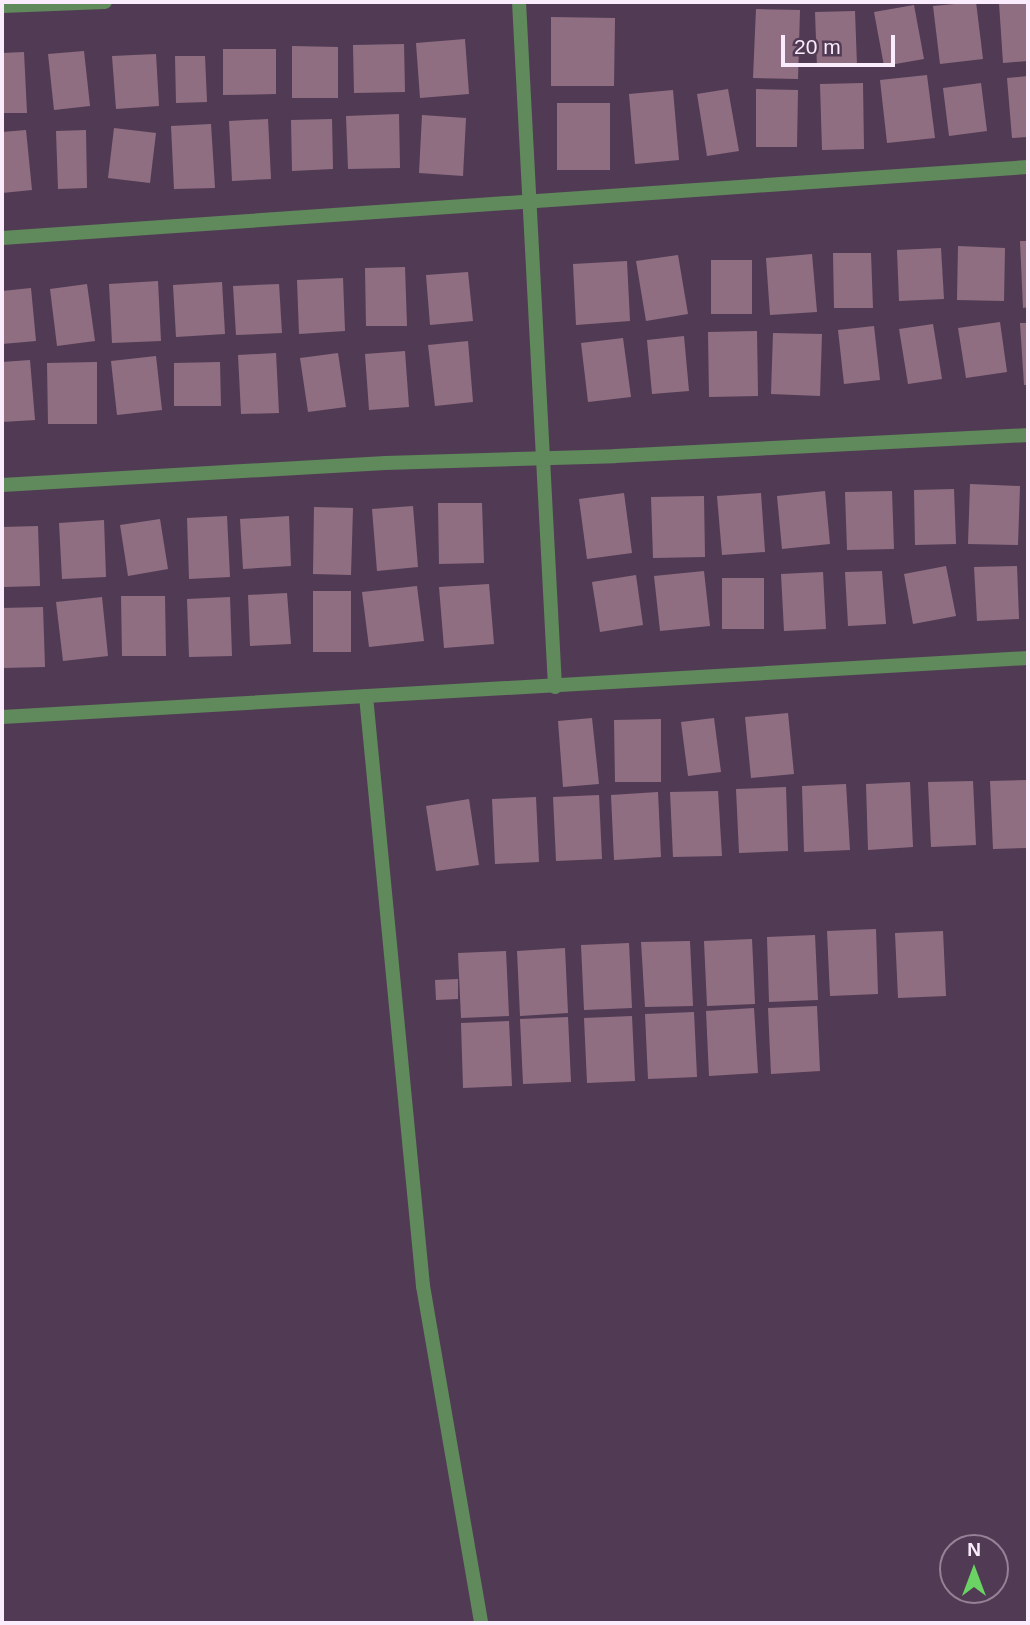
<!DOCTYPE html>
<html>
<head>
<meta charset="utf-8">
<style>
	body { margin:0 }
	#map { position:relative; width:1030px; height:1625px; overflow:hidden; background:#513b54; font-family:Helvetica,sans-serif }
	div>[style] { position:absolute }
	.building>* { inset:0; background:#906e82 }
	.street>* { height:14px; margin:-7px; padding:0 7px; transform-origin:7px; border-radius:7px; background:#60895c }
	span { translate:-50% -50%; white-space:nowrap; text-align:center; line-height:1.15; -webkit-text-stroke:6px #513b54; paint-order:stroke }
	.frame { position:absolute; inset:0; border:4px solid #faecfc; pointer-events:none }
	.north { position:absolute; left:939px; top:1534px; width:70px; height:70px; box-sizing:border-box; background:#513b54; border:2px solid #958297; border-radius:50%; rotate:0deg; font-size:19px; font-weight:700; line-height:28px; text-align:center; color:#faecfc }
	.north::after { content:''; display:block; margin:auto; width:24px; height:32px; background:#6bd363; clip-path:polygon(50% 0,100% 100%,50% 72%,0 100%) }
	.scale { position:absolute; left:781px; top:35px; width:114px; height:32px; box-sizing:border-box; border:4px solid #faecfc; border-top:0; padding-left:9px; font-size:21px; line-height:24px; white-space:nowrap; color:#faecfc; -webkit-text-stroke:5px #513b54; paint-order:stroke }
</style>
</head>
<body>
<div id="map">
	<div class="building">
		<div style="clip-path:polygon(976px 2px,983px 59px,940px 64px,933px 6px)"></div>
		<div style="clip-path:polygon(1028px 2px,1028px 61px,1003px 63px,999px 3px)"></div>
		<div style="clip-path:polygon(914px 5px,924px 59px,884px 66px,874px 12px)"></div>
		<div style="clip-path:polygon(756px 9px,800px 10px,798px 79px,753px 78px)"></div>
		<div style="clip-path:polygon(855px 11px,857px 66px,817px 67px,815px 12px)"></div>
		<div style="clip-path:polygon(551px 17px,615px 18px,614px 86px,551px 86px)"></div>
		<div style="clip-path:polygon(465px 39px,469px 94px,420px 98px,416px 43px)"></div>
		<div style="clip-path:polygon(404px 44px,405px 92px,354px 93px,353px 45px)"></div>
		<div style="clip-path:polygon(292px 46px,338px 47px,338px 98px,292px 98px)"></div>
		<div style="clip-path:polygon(223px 49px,276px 49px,276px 94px,223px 95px)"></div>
		<div style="clip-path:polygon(84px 51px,90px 106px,54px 110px,48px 54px)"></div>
		<div style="clip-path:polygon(24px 52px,27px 113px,2px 113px,2px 53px)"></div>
		<div style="clip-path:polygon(156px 54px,159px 106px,116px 109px,112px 56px)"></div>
		<div style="clip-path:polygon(175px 56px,205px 56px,207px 102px,176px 103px)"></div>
		<div style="clip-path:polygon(927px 75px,935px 138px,887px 143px,880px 80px)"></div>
		<div style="clip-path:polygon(1028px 76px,1028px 137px,1012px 138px,1007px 78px)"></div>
		<div style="clip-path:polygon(863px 83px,864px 149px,822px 150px,820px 84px)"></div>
		<div style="clip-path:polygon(981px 83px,987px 131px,949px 136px,943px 88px)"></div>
		<div style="clip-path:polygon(728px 89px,739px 151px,707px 156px,697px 94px)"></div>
		<div style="clip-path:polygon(756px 89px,798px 90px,797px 147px,756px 147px)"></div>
		<div style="clip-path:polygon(673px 90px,679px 160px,635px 164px,629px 94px)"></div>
		<div style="clip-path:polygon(557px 103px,610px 103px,610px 170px,557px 170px)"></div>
		<div style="clip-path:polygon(399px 114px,400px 168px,348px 169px,346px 116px)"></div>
		<div style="clip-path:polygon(422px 115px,466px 118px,463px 176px,419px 173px)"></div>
		<div style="clip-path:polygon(268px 119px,271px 179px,232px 181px,229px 121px)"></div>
		<div style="clip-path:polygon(332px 119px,333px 169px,292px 171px,291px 120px)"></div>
		<div style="clip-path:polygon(211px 124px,215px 188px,174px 189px,171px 126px)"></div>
		<div style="clip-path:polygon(114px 128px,156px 133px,150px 183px,108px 178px)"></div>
		<div style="clip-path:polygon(26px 130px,32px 190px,2px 193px,2px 132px)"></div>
		<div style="clip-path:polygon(86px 130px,87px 188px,58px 189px,56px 131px)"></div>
		<div style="clip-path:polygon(1020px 241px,1028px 241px,1028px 307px,1023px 308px)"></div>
		<div style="clip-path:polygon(958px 246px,1005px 248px,1004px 301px,957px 300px)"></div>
		<div style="clip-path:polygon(941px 248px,944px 299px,899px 301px,897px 250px)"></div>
		<div style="clip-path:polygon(833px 253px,871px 253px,873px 308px,834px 308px)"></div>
		<div style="clip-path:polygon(812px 254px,817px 312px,770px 315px,766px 258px)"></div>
		<div style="clip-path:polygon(678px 255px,688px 314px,646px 321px,636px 261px)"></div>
		<div style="clip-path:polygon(711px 260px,752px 260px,752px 314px,711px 314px)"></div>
		<div style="clip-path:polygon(627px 261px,630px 321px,576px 325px,573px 264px)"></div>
		<div style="clip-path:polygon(405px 267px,407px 326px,366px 326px,365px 268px)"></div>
		<div style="clip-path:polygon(468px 272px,473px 321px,430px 325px,426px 275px)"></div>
		<div style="clip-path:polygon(343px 278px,345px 331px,299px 334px,297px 280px)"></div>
		<div style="clip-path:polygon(158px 281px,161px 341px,112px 343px,109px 284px)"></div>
		<div style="clip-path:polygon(222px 282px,225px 334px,176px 337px,173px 285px)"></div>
		<div style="clip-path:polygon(87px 284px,95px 341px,57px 346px,50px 289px)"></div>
		<div style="clip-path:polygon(279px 284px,282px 333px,236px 335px,233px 286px)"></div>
		<div style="clip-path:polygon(31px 288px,36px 341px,2px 344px,2px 291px)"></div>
		<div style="clip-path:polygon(1000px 322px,1007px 372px,966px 378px,958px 328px)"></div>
		<div style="clip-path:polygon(1020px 323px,1028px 323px,1028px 385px,1024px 385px)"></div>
		<div style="clip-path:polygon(933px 324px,942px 379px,908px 384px,899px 329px)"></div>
		<div style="clip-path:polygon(874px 326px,880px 380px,844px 384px,838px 330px)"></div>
		<div style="clip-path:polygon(757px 331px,758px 396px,709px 397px,708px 332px)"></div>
		<div style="clip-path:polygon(773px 333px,822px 334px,820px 396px,771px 394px)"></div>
		<div style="clip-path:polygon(684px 336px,689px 391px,652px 394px,647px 340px)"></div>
		<div style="clip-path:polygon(623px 338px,631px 397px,588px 402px,581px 343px)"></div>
		<div style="clip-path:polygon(468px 341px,473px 402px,435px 406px,428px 345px)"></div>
		<div style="clip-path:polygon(405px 351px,409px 407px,369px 410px,365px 354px)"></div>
		<div style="clip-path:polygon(276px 353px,279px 413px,241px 414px,238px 355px)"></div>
		<div style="clip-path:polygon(338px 353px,346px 407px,308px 412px,300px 358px)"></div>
		<div style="clip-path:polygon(156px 356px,162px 410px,117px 415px,111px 361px)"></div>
		<div style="clip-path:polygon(30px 360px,35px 420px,2px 422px,2px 362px)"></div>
		<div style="clip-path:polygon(97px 362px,97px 424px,48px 424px,47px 363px)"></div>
		<div style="clip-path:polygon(220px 362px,221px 406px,174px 406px,174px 363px)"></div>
		<div style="clip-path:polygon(970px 484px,1020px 486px,1018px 545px,968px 544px)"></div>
		<div style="clip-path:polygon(954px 489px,956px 544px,915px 545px,914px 490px)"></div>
		<div style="clip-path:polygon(825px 491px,830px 544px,782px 549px,777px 496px)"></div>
		<div style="clip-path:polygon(892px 491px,894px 549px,847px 550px,845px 492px)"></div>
		<div style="clip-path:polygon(624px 493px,632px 553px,587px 559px,579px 499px)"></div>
		<div style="clip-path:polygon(761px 493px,765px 552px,722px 555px,717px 496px)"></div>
		<div style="clip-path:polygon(704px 496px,705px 557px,653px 558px,651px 497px)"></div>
		<div style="clip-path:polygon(438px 503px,482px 503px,484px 563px,439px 564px)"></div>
		<div style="clip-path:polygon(413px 506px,418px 567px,377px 571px,372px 509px)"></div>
		<div style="clip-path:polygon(314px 507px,353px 508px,351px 575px,313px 574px)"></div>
		<div style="clip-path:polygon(227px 516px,230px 577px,189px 579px,187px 518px)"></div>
		<div style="clip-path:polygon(289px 516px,291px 566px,243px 569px,240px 519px)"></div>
		<div style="clip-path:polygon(160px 519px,168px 569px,128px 576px,120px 525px)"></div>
		<div style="clip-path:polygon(104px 520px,106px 577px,62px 579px,59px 523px)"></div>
		<div style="clip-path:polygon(38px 526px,40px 586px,4px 587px,2px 527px)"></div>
		<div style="clip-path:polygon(946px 566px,956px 616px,913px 624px,904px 574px)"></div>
		<div style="clip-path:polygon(1017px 566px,1019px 619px,977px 621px,974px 567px)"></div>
		<div style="clip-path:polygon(704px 571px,710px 626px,660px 631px,654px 576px)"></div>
		<div style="clip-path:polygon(882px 571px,886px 624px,848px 626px,845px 572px)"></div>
		<div style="clip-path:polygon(823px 572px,826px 629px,784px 631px,781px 574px)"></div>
		<div style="clip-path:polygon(636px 575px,643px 625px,600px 632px,592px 582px)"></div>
		<div style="clip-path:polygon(722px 578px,764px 578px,764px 629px,722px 629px)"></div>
		<div style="clip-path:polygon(489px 584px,494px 644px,444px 648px,439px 587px)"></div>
		<div style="clip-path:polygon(417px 586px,424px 641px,369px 647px,362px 592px)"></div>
		<div style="clip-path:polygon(313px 591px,351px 591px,351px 652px,313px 652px)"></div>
		<div style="clip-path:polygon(287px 593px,291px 644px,250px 646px,248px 595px)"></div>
		<div style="clip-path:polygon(121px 596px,165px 596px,166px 656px,122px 656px)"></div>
		<div style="clip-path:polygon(102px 597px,108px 656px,63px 661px,56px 602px)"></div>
		<div style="clip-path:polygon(230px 597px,232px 656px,189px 657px,187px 599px)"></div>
		<div style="clip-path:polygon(43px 607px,45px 667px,3px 668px,2px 608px)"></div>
		<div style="clip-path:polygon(788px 713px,794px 774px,751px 778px,745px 717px)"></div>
		<div style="clip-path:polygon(592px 718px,599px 784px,563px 787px,558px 721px)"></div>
		<div style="clip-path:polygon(714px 718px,721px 772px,688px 776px,681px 722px)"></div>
		<div style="clip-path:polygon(661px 719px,661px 782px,615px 782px,614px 720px)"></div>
		<div style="clip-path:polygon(1028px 780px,1028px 848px,993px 849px,990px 781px)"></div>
		<div style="clip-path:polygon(973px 781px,976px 845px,931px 847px,928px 782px)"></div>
		<div style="clip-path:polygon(910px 782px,913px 847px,868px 850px,866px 784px)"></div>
		<div style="clip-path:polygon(846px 784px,850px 850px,804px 852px,802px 786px)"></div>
		<div style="clip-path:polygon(786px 787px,788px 851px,739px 853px,736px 789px)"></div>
		<div style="clip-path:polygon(718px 791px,722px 856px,673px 857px,670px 792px)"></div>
		<div style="clip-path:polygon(658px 792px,661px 857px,614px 860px,611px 795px)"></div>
		<div style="clip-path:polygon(599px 795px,602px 859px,556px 861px,553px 797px)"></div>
		<div style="clip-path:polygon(536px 797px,539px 862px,495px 864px,492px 799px)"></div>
		<div style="clip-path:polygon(469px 799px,479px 865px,436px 871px,426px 806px)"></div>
		<div style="clip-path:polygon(876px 929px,878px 994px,830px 996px,827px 931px)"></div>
		<div style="clip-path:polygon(943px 931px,946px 996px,898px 998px,895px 933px)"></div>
		<div style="clip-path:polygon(815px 935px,818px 1000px,769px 1002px,767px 937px)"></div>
		<div style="clip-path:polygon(752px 939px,755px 1004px,707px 1006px,704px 941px)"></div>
		<div style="clip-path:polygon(690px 941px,693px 1006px,645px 1007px,641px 942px)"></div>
		<div style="clip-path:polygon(629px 943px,632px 1008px,584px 1010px,581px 945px)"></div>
		<div style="clip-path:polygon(565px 948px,568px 1013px,520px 1016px,517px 951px)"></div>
		<div style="clip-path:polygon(506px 951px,509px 1016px,461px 1018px,458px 953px)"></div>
		<div style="clip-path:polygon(458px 979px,458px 999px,436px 1000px,435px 980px)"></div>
		<div style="clip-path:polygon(817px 1006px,820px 1071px,771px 1074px,768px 1008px)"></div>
		<div style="clip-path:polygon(754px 1008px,758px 1073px,709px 1076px,706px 1011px)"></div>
		<div style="clip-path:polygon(694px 1012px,697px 1077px,648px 1079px,645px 1014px)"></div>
		<div style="clip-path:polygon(632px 1016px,635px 1081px,587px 1083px,584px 1018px)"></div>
		<div style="clip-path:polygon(568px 1017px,571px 1082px,523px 1084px,520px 1019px)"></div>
		<div style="clip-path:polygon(509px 1021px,512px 1086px,463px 1088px,461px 1023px)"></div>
	</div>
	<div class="street">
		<div style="left:519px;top:2px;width:686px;rotate:86.99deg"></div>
		<div style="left:2px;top:6px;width:103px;rotate:-2.2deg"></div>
		<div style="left:2px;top:238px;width:1028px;rotate:-3.96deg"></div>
		<div style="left:2px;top:485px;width:384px;rotate:-3.3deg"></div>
		<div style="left:385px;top:463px;width:230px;rotate:-1.7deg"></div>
		<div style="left:615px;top:456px;width:414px;rotate:-2.9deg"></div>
		<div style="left:366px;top:696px;width:593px;rotate:84.48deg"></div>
		<div style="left:423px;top:1286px;width:342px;rotate:80.2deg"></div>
		<div style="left:2px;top:717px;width:1028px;rotate:-3.29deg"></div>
	</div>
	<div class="frame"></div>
	<div class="north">N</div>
	<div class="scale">20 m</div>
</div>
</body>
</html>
